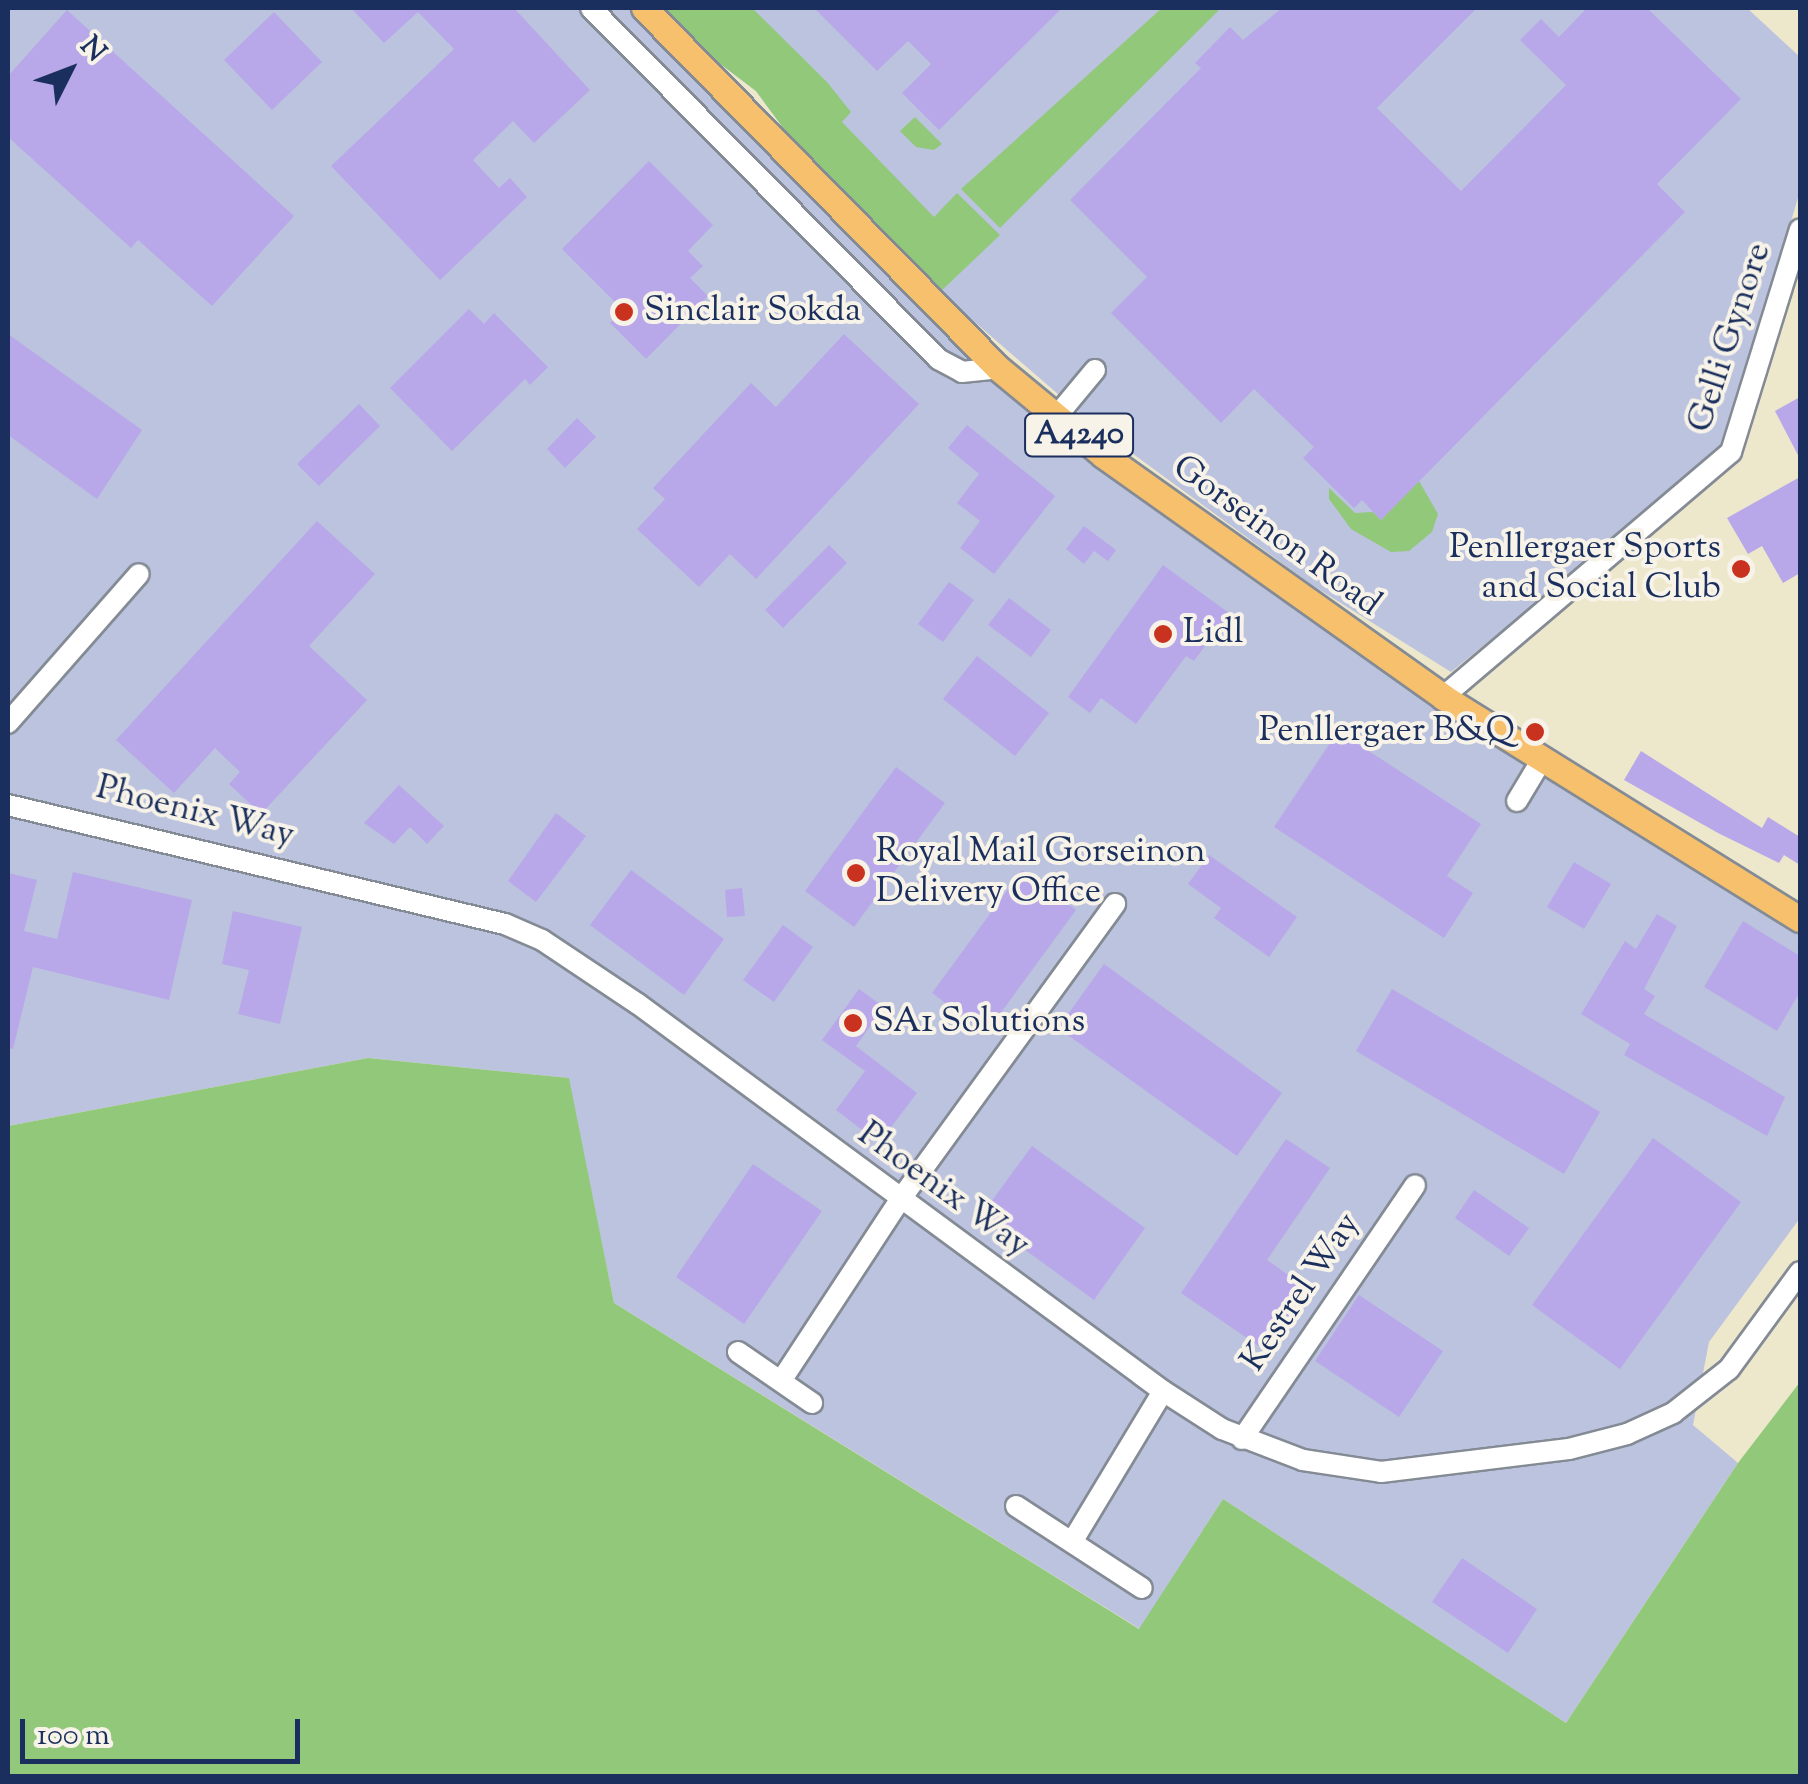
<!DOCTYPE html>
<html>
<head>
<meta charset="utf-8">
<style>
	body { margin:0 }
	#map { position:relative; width:1808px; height:1784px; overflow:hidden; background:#ede7cc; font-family:"Sorts Mill Goudy",serif }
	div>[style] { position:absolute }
	.industrial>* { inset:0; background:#bcc3de }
	.green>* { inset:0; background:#91c87a }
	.building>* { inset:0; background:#b8a8e9 }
	.roads { filter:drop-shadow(2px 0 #848b95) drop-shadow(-2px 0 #848b95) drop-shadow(0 2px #848b95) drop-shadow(0 -2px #848b95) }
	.minor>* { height:20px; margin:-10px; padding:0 10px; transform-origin:10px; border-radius:10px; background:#fff }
	.major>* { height:25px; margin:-12.5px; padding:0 12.5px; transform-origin:12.5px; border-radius:12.5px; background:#f7c06c }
	.dots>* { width:28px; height:28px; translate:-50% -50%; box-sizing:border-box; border:5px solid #f7f3e8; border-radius:50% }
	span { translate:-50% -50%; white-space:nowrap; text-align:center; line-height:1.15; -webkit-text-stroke:8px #f7f3e8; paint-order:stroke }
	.shield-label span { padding:2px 8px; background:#f7f3e8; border:2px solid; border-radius:8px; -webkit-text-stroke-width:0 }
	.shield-label { font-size:32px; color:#1b2f5e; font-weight:700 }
	.poi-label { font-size:35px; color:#1b2f5e }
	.left { translate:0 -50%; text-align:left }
	.right { translate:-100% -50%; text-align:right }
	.street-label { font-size:35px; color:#1b2f5e }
	.frame { position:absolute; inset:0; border:10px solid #1b2f5e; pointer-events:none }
	.north { position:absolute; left:20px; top:20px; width:100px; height:100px; -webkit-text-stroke:8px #f7f3e8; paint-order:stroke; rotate:48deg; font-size:28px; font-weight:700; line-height:40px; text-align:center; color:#1b2f5e }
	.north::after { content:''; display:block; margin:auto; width:35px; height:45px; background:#1b2f5e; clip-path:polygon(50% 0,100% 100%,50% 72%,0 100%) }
	.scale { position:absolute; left:20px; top:1719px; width:280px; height:45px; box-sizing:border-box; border:5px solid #1b2f5e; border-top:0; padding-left:12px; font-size:30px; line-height:35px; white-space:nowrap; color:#1b2f5e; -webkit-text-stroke:8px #f7f3e8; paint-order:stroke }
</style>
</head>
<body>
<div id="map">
	<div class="industrial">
		<div style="clip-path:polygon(8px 8px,627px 8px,965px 355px,1012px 393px,1191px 531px,1516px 760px,1800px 932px,1800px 1218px,1709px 1342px,1693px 1425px,1738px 1463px,1566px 1723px,1223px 1499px,1140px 1629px,614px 1303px,568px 1078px,368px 1058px,8px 1126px)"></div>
		<div style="clip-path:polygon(661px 8px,1747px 8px,1800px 57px,1800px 191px,1722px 452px,1451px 672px,1312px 585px,1095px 426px,940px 292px,801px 152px,756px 91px,698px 47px)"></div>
	</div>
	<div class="green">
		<div style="clip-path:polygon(661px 8px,752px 8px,827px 82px,851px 112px,842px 122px,934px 217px,957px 193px,1000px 235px,940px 292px,801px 152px,756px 91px,698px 47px)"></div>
		<div style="clip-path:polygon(1162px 8px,1221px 8px,1000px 228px,961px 189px)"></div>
		<div style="clip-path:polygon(915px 117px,942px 144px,934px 150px,916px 147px,900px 131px)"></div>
		<div style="clip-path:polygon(1419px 481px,1438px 514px,1432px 532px,1409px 551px,1391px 552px,1351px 529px,1329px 499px,1329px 488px,1355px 513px,1373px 512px,1381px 520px)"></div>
		<div style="clip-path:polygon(368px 1058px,569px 1078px,614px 1303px,1139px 1629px,1223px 1499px,1566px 1723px,1738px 1463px,1800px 1382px,1800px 1776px,8px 1776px,8px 1126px)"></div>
	</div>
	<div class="building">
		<div style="clip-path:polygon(351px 8px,514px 8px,590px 90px,534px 143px,513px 121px,473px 160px,499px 188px,510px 178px,527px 197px,440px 280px,331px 166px,454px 49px,418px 12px,384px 43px)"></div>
		<div style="clip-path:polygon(814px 8px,1062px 8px,939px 130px,902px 93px,931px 64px,908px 41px,877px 71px)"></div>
		<div style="clip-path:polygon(1282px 8px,1477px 8px,1377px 108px,1461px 191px,1566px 85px,1520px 40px,1541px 19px,1559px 37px,1587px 8px,1647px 8px,1741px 99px,1657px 184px,1685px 212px,1381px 520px,1362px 500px,1354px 508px,1303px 458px,1314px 447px,1254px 389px,1221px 423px,1111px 313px,1147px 277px,1070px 200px,1201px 68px,1195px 63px,1230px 27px,1243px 40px)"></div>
		<div style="clip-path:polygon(67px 10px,294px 216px,212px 306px,138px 240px,131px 248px,8px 137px,8px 76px)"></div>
		<div style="clip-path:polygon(274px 12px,322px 62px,272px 110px,224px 60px)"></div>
		<div style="clip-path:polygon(649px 161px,713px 225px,688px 251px,703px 266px,690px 278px,708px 296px,646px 359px,610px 323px,623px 310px,562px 249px)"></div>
		<div style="clip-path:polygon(469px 309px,484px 324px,494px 313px,548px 367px,530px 385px,525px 379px,452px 451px,390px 388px)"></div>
		<div style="clip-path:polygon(8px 334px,142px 430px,97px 499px,8px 435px)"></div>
		<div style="clip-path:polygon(844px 334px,919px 404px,756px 579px,730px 554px,699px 587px,637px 529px,665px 499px,653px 488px,751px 383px,776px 407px)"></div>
		<div style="clip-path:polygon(1800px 397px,1800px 459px,1775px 411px)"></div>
		<div style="clip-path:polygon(359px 404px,380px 426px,319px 486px,297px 464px)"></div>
		<div style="clip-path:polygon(577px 418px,596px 437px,565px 468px,547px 449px)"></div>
		<div style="clip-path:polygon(967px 425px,1055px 496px,994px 574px,960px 548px,980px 521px,957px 503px,979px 474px,948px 448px)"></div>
		<div style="clip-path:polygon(1800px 477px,1800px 573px,1783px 583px,1762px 546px,1748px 554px,1727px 518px)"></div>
		<div style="clip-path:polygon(317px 521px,375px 574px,309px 646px,367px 700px,261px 814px,229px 784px,240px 772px,215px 748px,174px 793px,116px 740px)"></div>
		<div style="clip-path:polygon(1084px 526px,1116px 550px,1108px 561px,1094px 551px,1084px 564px,1066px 549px)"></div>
		<div style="clip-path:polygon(829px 545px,847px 563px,783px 628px,765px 610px)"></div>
		<div style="clip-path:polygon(1163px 565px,1229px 613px,1194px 661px,1186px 656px,1136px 724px,1101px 698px,1090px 713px,1068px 697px)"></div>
		<div style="clip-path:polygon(949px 582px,974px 600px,943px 642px,918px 624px)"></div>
		<div style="clip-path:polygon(1009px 598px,1051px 630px,1031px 657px,988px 625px)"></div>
		<div style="clip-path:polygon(977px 656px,1049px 713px,1015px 756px,943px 699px)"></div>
		<div style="clip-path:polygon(1338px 731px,1481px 824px,1447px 876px,1473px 893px,1444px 938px,1274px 827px)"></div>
		<div style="clip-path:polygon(1641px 751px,1762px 828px,1768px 817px,1800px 837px,1800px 865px,1784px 855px,1779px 863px,1718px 833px,1624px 780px)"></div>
		<div style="clip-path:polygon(896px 767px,945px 803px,854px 927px,805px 891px)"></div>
		<div style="clip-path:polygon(399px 785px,444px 826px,427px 844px,410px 827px,394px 844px,364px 823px)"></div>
		<div style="clip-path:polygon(556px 813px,586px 836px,536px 902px,508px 881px)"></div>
		<div style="clip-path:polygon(1209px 855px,1297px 917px,1269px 957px,1214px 918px,1221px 908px,1188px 884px)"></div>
		<div style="clip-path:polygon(1574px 862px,1611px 884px,1584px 929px,1547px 907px)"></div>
		<div style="clip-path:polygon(631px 870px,724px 939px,684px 995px,590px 925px)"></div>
		<div style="clip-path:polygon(1022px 870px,1076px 910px,986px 1033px,932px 993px)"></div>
		<div style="clip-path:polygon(73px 872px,192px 900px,169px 1000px,33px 967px,13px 1049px,8px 1048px,8px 873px,37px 880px,24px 931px,57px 939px)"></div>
		<div style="clip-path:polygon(742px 888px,745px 916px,727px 917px,725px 890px)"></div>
		<div style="clip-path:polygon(233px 911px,302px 927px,280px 1024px,238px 1014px,249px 970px,222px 964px)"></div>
		<div style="clip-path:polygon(1657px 914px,1677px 926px,1644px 989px,1655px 996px,1644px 1014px,1785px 1097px,1767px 1136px,1624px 1055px,1630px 1044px,1581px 1014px,1625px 941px,1636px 949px)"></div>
		<div style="clip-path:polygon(1743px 921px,1800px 956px,1800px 992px,1777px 1031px,1704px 987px)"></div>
		<div style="clip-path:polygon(783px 925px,813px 947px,774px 1002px,743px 980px)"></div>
		<div style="clip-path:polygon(1104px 964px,1282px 1093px,1237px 1156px,1058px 1028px)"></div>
		<div style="clip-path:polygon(859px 989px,884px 1007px,856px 1046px,917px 1093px,879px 1143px,836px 1110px,865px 1071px,822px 1040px)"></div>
		<div style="clip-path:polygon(1392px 989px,1600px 1112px,1564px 1174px,1356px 1051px)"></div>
		<div style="clip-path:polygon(1653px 1138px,1741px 1202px,1620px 1369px,1532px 1305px)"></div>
		<div style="clip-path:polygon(1286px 1139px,1330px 1168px,1267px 1260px,1311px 1291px,1269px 1353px,1181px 1293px)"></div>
		<div style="clip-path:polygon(1032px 1146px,1145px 1228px,1094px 1300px,980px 1217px)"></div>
		<div style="clip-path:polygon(753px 1164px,822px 1211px,744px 1324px,676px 1277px)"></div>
		<div style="clip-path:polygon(1474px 1190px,1529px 1228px,1509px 1256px,1455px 1218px)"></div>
		<div style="clip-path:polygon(1359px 1295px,1443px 1351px,1399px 1417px,1315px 1361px)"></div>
		<div style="clip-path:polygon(1462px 1558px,1537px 1609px,1508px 1653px,1432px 1602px)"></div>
	</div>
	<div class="roads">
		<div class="minor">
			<div style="left:591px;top:8px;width:494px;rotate:45.3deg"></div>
			<div style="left:938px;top:359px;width:27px;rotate:28deg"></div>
			<div style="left:962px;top:372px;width:36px;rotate:-6deg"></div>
			<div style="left:1056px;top:417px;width:61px;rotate:-50.3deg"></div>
			<div style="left:1443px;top:697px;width:378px;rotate:-40.4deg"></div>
			<div style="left:1731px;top:452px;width:233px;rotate:-72.8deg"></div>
			<div style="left:8px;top:723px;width:198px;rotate:-48.7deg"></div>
			<div style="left:1517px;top:801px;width:47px;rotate:-59deg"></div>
			<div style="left:8px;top:805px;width:511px;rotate:13.47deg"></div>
			<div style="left:505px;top:924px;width:40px;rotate:23.4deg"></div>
			<div style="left:542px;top:940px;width:115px;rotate:33.7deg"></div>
			<div style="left:638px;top:1004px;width:652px;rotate:36.4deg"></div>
			<div style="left:1163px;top:1391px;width:70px;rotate:32.8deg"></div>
			<div style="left:1222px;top:1429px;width:87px;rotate:20.9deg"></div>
			<div style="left:1303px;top:1460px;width:79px;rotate:8.7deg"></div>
			<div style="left:1381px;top:1472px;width:189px;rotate:-7deg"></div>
			<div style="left:1569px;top:1449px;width:60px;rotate:-14.5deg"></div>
			<div style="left:1627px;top:1434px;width:51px;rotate:-24.5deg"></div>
			<div style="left:1673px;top:1413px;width:71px;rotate:-38.2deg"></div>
			<div style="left:1729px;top:1369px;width:120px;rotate:-53.8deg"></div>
			<div style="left:738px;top:1352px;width:90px;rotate:34.6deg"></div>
			<div style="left:781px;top:1381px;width:217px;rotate:-56.7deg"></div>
			<div style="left:900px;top:1200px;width:366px;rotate:-54deg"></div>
			<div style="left:1242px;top:1439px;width:307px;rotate:-55.7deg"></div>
			<div style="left:1016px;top:1506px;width:150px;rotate:33.1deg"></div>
			<div style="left:1072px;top:1542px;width:176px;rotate:-58.9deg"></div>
		</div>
		<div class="major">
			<div style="left:644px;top:8px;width:505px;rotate:45.48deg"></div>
			<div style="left:998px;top:368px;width:136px;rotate:39.6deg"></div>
			<div style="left:1103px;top:455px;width:417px;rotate:35.4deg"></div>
			<div style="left:1443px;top:697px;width:420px;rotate:31.9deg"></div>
		</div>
	</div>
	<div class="dots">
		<div style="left:624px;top:312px;background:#c8321e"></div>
		<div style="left:1741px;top:569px;background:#c8321e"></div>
		<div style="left:1163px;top:634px;background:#c8321e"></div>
		<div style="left:1535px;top:732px;background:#c8321e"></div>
		<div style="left:856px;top:873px;background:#c8321e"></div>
		<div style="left:853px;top:1023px;background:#c8321e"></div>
	</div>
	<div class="shield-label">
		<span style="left:1079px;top:435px">A4240</span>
	</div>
	<div class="poi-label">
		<span class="left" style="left:644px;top:312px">Sinclair Sokda</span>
		<span class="right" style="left:1721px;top:569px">Penllergaer Sports<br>and Social Club</span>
		<span class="left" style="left:1183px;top:634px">Lidl</span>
		<span class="right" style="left:1515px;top:732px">Penllergaer B&amp;Q</span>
		<span class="left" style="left:876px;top:873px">Royal Mail Gorseinon<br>Delivery Office</span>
		<span class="left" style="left:873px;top:1023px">SA1 Solutions</span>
	</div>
	<div class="street-label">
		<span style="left:1731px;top:338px;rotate:-72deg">Gelli Gynore</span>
		<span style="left:1276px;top:537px;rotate:36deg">Gorseinon Road</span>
		<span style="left:195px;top:813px;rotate:14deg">Phoenix Way</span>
		<span style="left:943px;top:1191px;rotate:36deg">Phoenix Way</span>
		<span style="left:1302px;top:1293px;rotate:-56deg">Kestrel Way</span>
	</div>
	<div class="frame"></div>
	<div class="north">N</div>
	<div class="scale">100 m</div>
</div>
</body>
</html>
